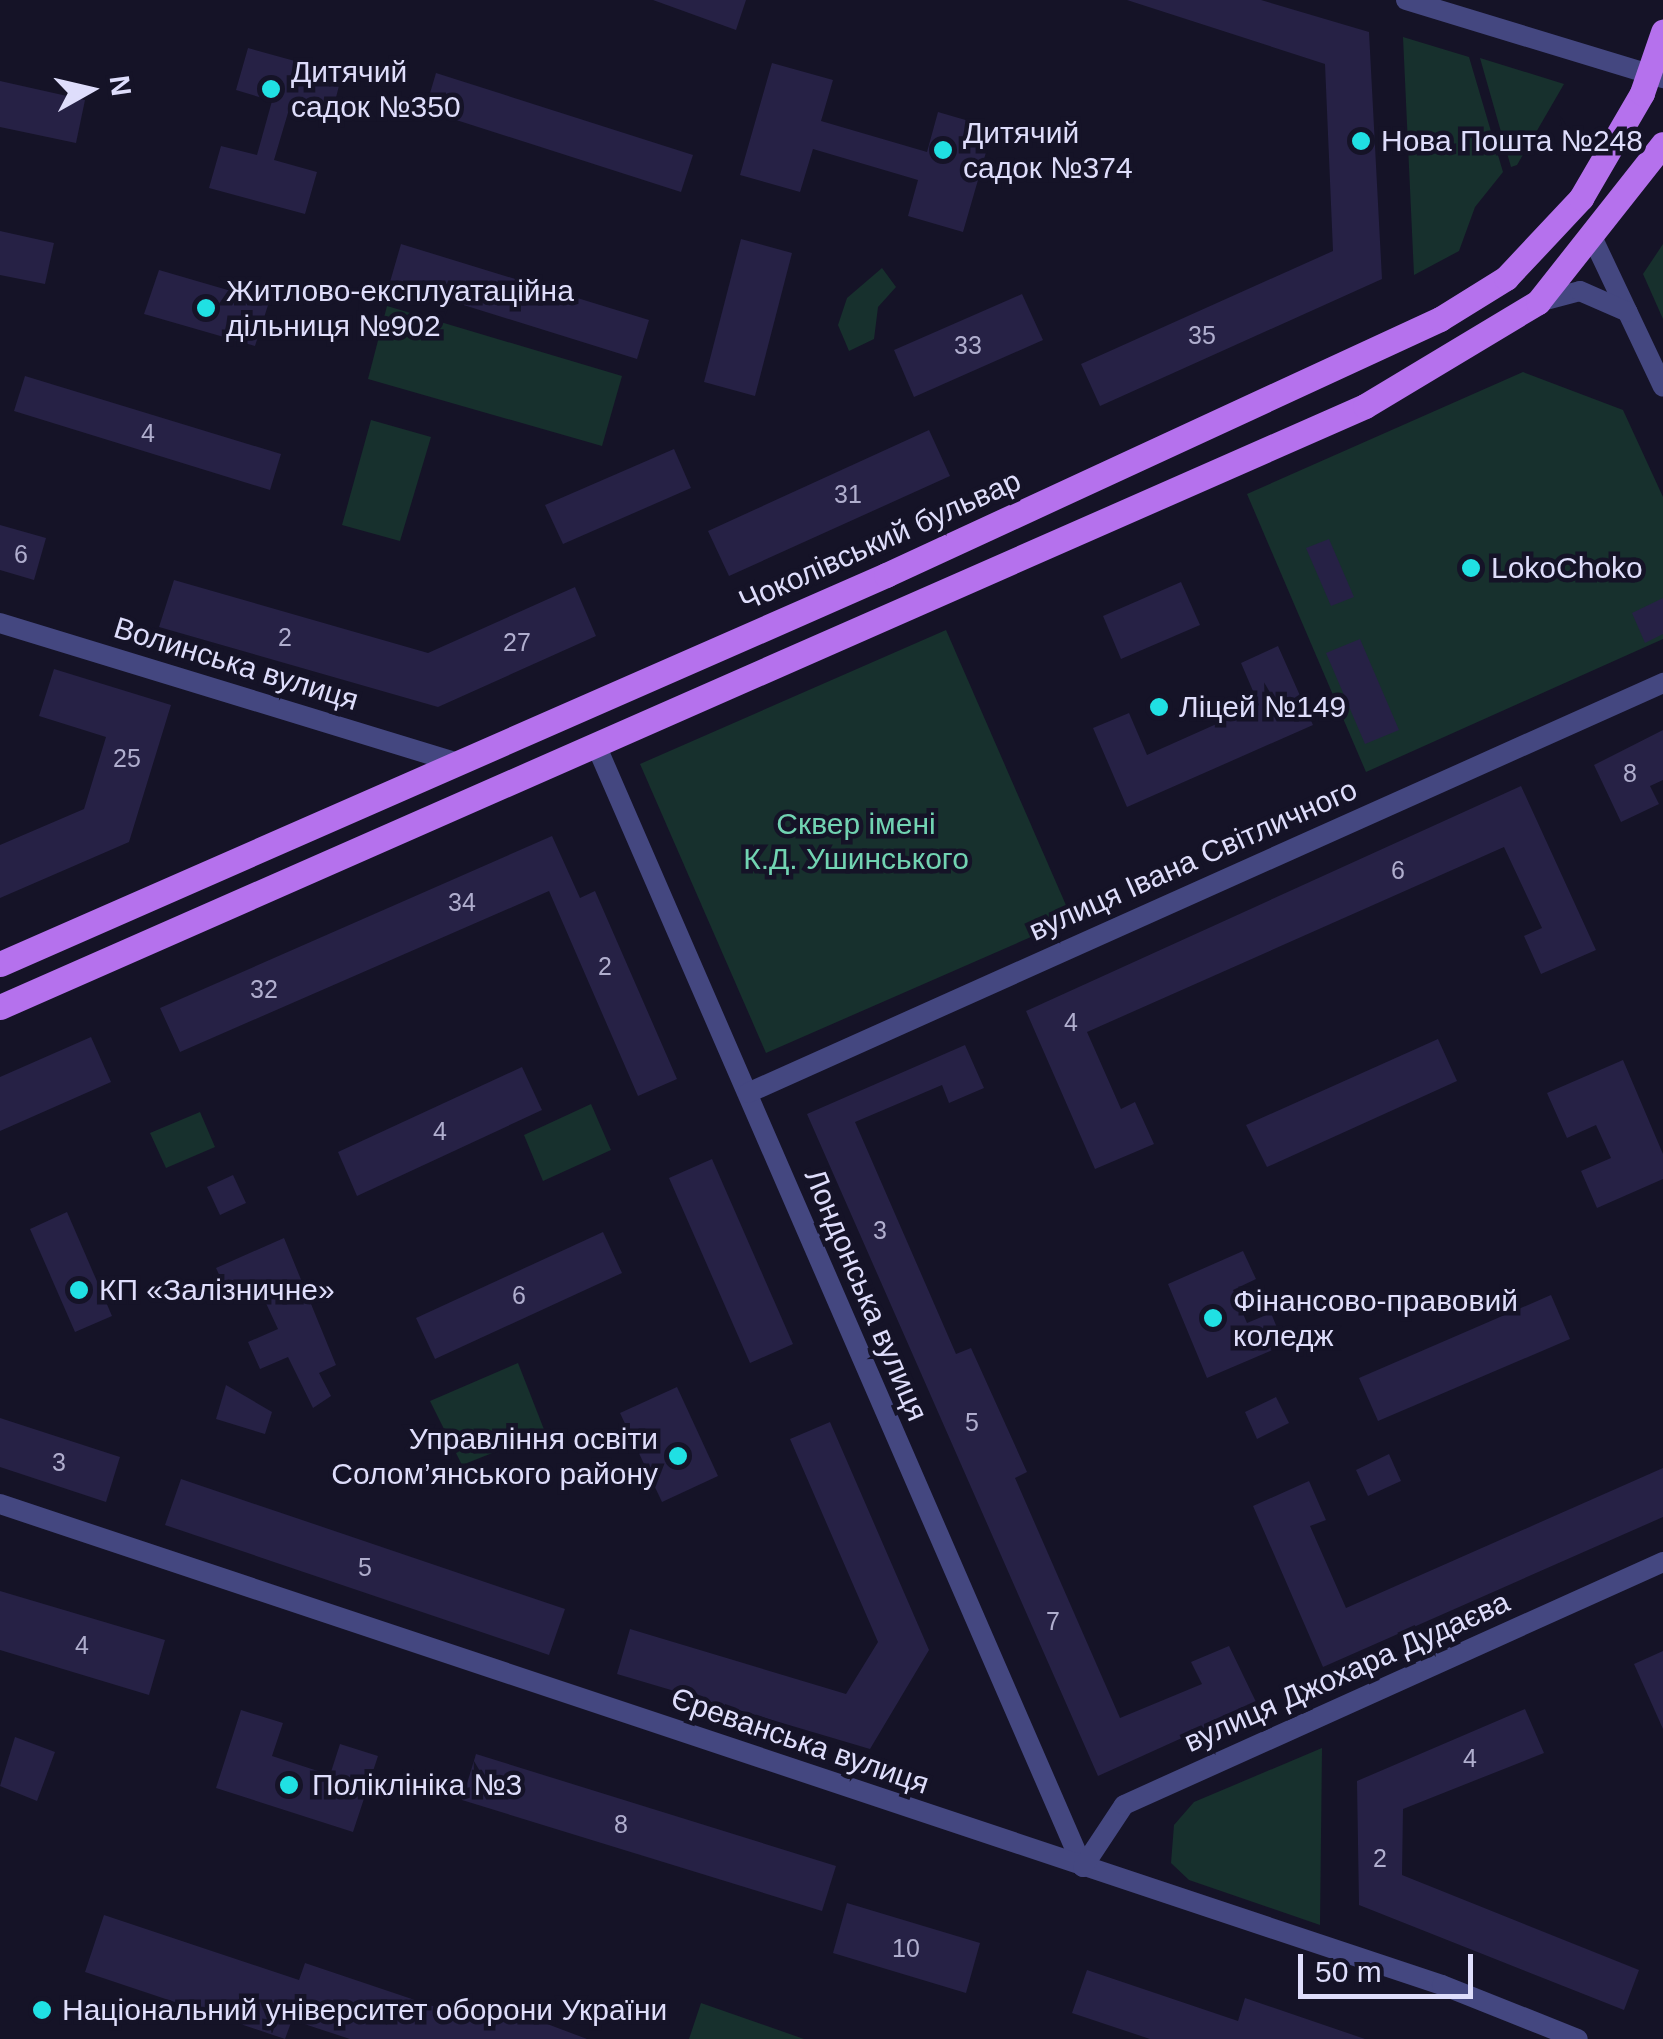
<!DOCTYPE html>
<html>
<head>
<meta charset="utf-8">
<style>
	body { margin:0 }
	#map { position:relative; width:1663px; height:2039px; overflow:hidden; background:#151327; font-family:Helvetica,sans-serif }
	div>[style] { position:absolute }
	.green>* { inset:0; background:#17302d }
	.building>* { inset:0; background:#262145 }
	.minor>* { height:20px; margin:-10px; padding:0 10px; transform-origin:10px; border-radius:10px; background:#444780 }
	.tertiary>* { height:20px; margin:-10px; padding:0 10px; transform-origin:10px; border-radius:10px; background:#444780 }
	.primary>* { height:25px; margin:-12.5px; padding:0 12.5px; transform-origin:12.5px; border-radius:12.5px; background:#b571ed }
	.dots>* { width:28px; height:28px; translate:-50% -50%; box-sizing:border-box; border:5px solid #151327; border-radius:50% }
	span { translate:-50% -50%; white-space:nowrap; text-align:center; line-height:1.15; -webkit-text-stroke:9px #151327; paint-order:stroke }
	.number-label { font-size:25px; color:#b0aece }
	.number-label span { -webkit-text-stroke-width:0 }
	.poi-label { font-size:30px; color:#deddfb }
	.left { translate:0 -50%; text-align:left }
	.right { translate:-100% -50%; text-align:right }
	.street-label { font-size:30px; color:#deddfb }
	.park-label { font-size:30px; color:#71d3b2 }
	.north { position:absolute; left:40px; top:40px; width:100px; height:100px; -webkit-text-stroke:8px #151327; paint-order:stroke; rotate:82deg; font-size:28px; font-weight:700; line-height:40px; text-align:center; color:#deddfb }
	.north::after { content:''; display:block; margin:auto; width:35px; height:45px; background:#deddfb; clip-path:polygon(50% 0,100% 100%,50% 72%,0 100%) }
	.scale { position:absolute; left:1298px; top:1954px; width:175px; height:45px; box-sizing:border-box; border:5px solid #deddfb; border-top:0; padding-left:12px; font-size:30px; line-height:35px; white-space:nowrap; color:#deddfb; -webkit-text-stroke:8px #151327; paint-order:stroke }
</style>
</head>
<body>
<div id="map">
	<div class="green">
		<div style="clip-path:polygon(1403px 37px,1469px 57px,1503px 172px,1475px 207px,1459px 251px,1414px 275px)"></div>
		<div style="clip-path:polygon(1480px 58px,1564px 84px,1517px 165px,1511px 167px)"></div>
		<div style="clip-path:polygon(1663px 244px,1663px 319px,1643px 274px)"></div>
		<div style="clip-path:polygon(882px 268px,896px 287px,878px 307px,874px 339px,849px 351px,838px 325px,847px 298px)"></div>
		<div style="clip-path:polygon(387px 306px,622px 376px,602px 446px,368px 379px)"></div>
		<div style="clip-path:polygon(1523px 372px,1623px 410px,1663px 497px,1663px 639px,1366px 772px,1247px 494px)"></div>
		<div style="clip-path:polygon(371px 420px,431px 437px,400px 541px,342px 525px)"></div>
		<div style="clip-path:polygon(946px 630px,1072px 919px,766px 1053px,640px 764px)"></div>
		<div style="clip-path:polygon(591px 1104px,611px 1150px,543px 1181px,524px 1135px)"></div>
		<div style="clip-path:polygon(200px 1112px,215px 1147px,166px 1168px,150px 1133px)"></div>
		<div style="clip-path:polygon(518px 1363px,545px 1432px,462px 1465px,430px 1401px)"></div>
		<div style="clip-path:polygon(1322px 1748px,1320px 1925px,1189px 1880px,1171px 1863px,1174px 1825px,1194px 1802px)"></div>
		<div style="clip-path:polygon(701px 2003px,804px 2039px,689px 2039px)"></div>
	</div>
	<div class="building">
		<div style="clip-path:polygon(653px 0,746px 0,736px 30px)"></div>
		<div style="clip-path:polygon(1127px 0,1261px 0,1369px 32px,1382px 279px,1100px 406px,1081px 364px,1333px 251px,1325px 64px)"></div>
		<div style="clip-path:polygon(248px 48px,342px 74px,331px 117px,290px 106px,274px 160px,317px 172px,305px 214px,209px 188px,221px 146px,257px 155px,272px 101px,236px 90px)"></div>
		<div style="clip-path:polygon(772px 63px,833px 80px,821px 121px,927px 152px,938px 112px,993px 128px,963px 232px,908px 216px,918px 180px,813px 149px,800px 192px,740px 175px)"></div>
		<div style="clip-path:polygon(436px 73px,693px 155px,681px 192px,425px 110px)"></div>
		<div style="clip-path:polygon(0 81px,85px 100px,76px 143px,0 127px)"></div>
		<div style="clip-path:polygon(0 231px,54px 243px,45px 284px,0 275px)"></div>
		<div style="clip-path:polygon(741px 239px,792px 253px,755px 396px,704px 382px)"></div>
		<div style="clip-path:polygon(401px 244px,649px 320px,637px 359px,390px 282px)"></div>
		<div style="clip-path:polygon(159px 270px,269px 302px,255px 346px,144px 314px)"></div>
		<div style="clip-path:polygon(1022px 294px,1043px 340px,914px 397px,894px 350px)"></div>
		<div style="clip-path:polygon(25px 376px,281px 454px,270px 490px,14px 411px)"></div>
		<div style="clip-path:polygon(929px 430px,950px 476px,729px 576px,708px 531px)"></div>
		<div style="clip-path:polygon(674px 449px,691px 488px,563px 544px,545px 505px)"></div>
		<div style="clip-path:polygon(0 525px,46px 538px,34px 580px,0 570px)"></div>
		<div style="clip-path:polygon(1329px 539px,1354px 597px,1331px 606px,1306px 548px)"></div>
		<div style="clip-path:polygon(174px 580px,428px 653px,575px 587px,596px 636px,438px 707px,159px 627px)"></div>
		<div style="clip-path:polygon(1181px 582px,1200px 625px,1121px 659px,1103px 616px)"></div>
		<div style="clip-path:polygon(1663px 598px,1663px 634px,1645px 643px,1632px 613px)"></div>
		<div style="clip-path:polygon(1360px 639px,1399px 730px,1365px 744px,1326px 653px)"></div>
		<div style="clip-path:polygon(1278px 646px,1313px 725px,1127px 807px,1093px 728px,1129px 713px,1147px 755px,1259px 705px,1241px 663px)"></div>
		<div style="clip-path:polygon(54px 669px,171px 705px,129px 842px,0 898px,0 845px,84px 809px,106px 737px,39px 716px)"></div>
		<div style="clip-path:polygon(1663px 730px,1663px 780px,1650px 786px,1659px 804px,1621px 822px,1594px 765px)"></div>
		<div style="clip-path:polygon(1521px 786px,1596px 950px,1541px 974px,1524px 936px,1542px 928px,1504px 847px,1087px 1032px,1121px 1109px,1135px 1102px,1154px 1144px,1095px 1169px,1026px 1011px)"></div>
		<div style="clip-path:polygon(552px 836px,580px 898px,595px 891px,677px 1079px,638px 1096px,549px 891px,180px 1052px,160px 1008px)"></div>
		<div style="clip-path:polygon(91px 1037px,111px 1082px,0 1131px,0 1077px)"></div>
		<div style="clip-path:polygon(1438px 1039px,1457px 1081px,1267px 1167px,1246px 1125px)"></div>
		<div style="clip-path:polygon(965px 1045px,984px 1088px,949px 1103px,942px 1085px,855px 1122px,956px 1354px,971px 1348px,1027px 1472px,1015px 1478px,1120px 1718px,1202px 1684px,1191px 1662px,1229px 1646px,1257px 1704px,1098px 1776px,807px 1114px)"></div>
		<div style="clip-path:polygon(1623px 1060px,1663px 1154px,1663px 1179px,1597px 1208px,1581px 1171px,1611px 1158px,1596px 1125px,1567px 1138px,1547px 1093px)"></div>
		<div style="clip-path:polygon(522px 1067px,542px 1110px,357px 1196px,338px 1152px)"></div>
		<div style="clip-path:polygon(712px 1159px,793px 1344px,750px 1363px,669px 1178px)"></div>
		<div style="clip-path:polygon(233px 1175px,246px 1203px,220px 1215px,207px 1187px)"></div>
		<div style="clip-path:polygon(67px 1212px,112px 1316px,75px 1332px,30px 1229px)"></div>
		<div style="clip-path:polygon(603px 1232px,622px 1273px,435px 1359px,416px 1318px)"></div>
		<div style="clip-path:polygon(284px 1238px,336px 1365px,319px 1373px,331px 1396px,313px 1408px,288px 1357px,260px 1369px,248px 1342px,278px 1329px,257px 1284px,229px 1296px,216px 1268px)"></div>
		<div style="clip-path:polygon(1243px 1251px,1256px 1279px,1233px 1290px,1247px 1323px,1271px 1313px,1284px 1345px,1207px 1378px,1168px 1284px)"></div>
		<div style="clip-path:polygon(1551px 1295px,1570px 1339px,1378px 1421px,1359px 1378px)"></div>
		<div style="clip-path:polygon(226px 1385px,272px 1412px,265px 1434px,216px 1419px)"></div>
		<div style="clip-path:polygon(677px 1387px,718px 1476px,662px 1502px,620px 1413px)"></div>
		<div style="clip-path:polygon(1276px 1397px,1289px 1423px,1257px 1439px,1245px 1412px)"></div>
		<div style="clip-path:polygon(0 1418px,120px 1457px,106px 1502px,0 1467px)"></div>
		<div style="clip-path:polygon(830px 1422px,929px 1650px,870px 1749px,617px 1674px,630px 1629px,846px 1694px,878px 1642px,790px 1439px)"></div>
		<div style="clip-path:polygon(1389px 1454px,1401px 1481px,1368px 1496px,1356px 1470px)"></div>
		<div style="clip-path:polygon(1663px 1468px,1663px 1517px,1323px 1667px,1253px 1506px,1309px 1481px,1326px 1520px,1310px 1526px,1346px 1608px)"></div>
		<div style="clip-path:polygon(181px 1479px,565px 1609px,549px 1655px,165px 1525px)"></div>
		<div style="clip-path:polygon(0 1591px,165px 1640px,149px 1695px,0 1650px)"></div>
		<div style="clip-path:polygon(1663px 1651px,1663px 1729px,1634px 1664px)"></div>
		<div style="clip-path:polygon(1525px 1709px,1544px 1753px,1403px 1809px,1402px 1875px,1639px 1970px,1624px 2010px,1359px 1905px,1357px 1781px)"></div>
		<div style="clip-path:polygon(241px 1710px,283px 1723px,272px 1756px,330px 1775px,340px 1744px,378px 1756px,353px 1832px,216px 1788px)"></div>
		<div style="clip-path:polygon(15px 1737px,55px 1752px,37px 1801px,0 1786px)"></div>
		<div style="clip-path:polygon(476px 1754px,836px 1866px,822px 1911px,462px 1800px)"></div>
		<div style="clip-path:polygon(847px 1903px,980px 1943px,966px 1993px,833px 1953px)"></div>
		<div style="clip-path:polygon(104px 1915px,299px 1980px,305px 1963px,495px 2027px,502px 2007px,587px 2039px,350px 2039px,292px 2020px,285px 2039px,85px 1972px)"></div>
		<div style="clip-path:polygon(1087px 1970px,1238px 2021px,1245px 1998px,1365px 2039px,1150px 2039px,1072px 2013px)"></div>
	</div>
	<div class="minor">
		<div style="left:1594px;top:241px;width:161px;rotate:64.7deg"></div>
		<div style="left:1538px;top:302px;width:43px;rotate:-14.7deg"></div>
		<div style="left:1580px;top:291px;width:52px;rotate:23.6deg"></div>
		<div style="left:596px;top:745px;width:1223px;rotate:66.54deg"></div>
		<div style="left:748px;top:1093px;width:1003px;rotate:-24.14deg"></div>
		<div style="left:0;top:1504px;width:1520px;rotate:18.45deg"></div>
		<div style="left:1442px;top:1985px;width:146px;rotate:21.7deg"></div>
		<div style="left:1083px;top:1867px;width:74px;rotate:-56.5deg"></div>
		<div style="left:1124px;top:1805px;width:591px;rotate:-24.27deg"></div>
	</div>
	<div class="tertiary">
		<div style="left:1406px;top:0;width:269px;rotate:16.9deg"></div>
		<div style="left:0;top:623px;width:475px;rotate:17deg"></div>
	</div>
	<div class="primary">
		<div style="left:0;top:964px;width:968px;rotate:-23.7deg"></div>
		<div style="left:886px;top:575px;width:610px;rotate:-24.8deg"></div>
		<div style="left:1440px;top:319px;width:78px;rotate:-31.8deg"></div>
		<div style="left:1506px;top:278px;width:110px;rotate:-46.8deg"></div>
		<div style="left:1581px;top:198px;width:121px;rotate:-59.8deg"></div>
		<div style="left:1642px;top:93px;width:65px;rotate:-71deg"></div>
		<div style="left:0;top:1007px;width:1491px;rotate:-23.76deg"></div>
		<div style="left:1365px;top:406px;width:202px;rotate:-31deg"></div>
		<div style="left:1538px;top:302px;width:201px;rotate:-51.7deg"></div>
	</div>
	<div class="dots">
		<div style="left:271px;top:89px;background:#20e0e3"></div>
		<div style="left:1361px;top:141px;background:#20e0e3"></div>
		<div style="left:943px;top:150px;background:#20e0e3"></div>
		<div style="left:206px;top:308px;background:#20e0e3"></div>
		<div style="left:1471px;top:568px;background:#20e0e3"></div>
		<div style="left:1159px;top:707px;background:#20e0e3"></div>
		<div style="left:79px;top:1290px;background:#20e0e3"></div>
		<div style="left:1213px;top:1318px;background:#20e0e3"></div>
		<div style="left:678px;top:1456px;background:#20e0e3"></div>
		<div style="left:289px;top:1785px;background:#20e0e3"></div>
		<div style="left:42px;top:2010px;background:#20e0e3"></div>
	</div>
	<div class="number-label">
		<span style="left:1202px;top:335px">35</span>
		<span style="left:968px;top:345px">33</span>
		<span style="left:148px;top:433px">4</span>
		<span style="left:848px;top:494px">31</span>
		<span style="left:21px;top:554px">6</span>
		<span style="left:285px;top:637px">2</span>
		<span style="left:517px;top:642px">27</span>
		<span style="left:127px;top:758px">25</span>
		<span style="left:1630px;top:773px">8</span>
		<span style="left:1398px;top:870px">6</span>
		<span style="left:462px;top:902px">34</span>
		<span style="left:605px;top:966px">2</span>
		<span style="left:264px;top:989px">32</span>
		<span style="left:1071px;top:1022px">4</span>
		<span style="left:440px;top:1131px">4</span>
		<span style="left:880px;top:1230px">3</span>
		<span style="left:519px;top:1295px">6</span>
		<span style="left:972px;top:1422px">5</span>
		<span style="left:59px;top:1462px">3</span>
		<span style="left:365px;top:1567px">5</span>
		<span style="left:1053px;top:1621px">7</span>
		<span style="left:82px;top:1645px">4</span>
		<span style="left:1470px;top:1758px">4</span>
		<span style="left:621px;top:1824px">8</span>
		<span style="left:1380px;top:1858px">2</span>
		<span style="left:906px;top:1948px">10</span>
	</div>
	<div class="poi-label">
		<span class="left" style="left:291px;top:89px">Дитячий<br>садок №350</span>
		<span class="left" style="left:963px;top:150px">Дитячий<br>садок №374</span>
		<span class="left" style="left:1381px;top:141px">Нова Пошта №248</span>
		<span class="left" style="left:226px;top:308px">Житлово-експлуатаційна<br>дільниця №902</span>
		<span class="left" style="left:1491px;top:568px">LokoChoko</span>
		<span class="left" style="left:1179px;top:707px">Ліцей №149</span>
		<span class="left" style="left:99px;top:1290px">КП «Залізничне»</span>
		<span class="left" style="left:1233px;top:1318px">Фінансово-правовий<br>коледж</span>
		<span class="right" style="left:658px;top:1456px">Управління освіти<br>Солом’янського району</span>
		<span class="left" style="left:312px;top:1785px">Поліклініка №3</span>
		<span class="left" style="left:62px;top:2010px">Національний університет оборони України</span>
	</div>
	<div class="street-label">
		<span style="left:880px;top:541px;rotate:-24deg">Чоколівський бульвар</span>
		<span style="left:236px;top:664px;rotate:17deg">Волинська вулиця</span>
		<span style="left:1193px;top:860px;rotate:-24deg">вулиця Івана Світличного</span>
		<span style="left:866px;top:1295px;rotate:67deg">Лондонська вулиця</span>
		<span style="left:1347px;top:1672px;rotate:-24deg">вулиця Джохара Дудаєва</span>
		<span style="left:800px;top:1741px;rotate:19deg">Єреванська вулиця</span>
	</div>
	<div class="park-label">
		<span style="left:856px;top:841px">Сквер імені<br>К.Д. Ушинського</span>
	</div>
	<div class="north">N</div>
	<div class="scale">50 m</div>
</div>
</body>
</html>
